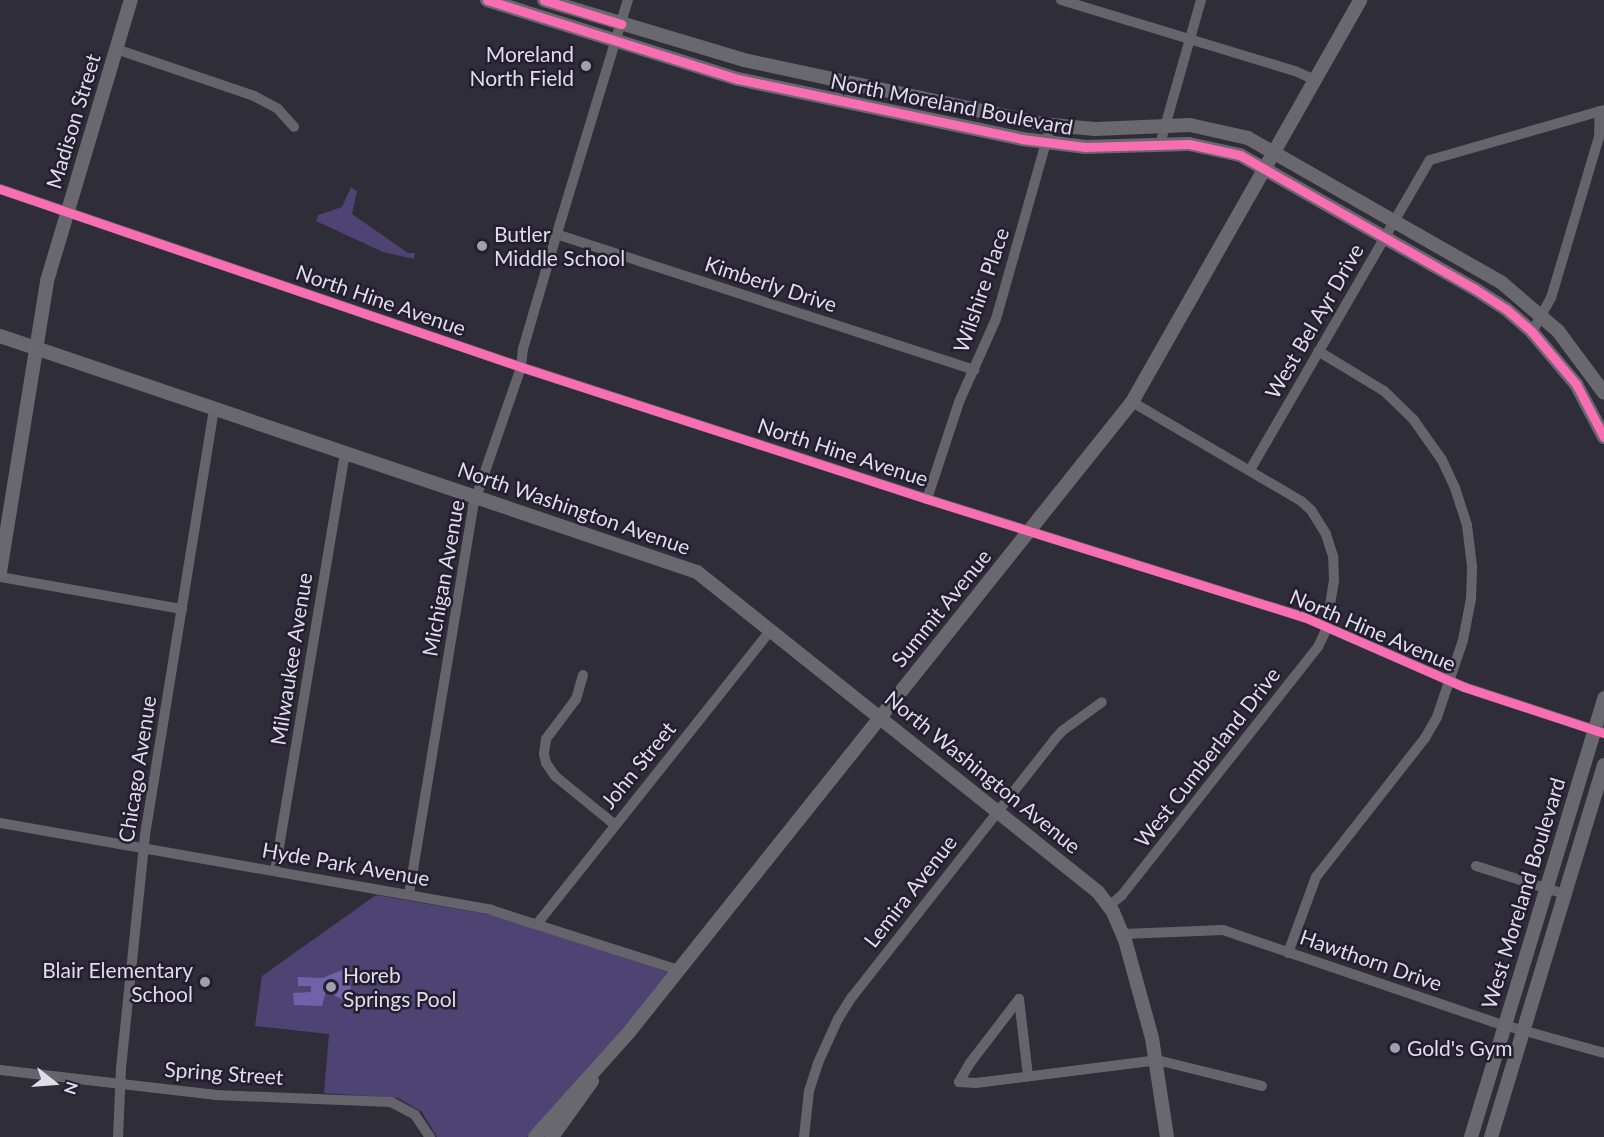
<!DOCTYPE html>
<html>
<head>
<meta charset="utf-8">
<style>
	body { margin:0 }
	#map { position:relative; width:1604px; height:1137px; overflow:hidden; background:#2f2d38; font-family:Lato,sans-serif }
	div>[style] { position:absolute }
	.green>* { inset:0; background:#4e4373 }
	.water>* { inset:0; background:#7161a8 }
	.street>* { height:10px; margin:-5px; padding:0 5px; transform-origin:5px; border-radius:5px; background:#66646b }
	.secondary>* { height:14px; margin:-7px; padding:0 7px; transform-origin:7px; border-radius:7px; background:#68686e }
	.cycleway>* { height:9px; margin:-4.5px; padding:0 4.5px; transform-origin:4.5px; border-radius:4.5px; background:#f96db3 }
	.dots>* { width:16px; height:16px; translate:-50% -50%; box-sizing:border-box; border:3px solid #231f31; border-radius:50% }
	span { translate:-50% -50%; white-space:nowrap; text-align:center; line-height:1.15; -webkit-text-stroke:5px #231f31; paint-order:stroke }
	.poi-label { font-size:21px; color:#dfddea }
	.right { translate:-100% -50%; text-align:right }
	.left { translate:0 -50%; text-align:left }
	.street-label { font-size:21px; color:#dfddea }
	.north { position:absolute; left:24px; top:1053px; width:60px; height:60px; -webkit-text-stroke:4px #231f31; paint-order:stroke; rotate:107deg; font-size:16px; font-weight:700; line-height:24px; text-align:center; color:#dfddea }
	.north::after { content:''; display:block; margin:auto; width:21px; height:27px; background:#dfddea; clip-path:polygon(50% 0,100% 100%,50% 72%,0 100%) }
</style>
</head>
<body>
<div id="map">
	<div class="green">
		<div style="clip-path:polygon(351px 187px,357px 191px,352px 214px,408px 253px,415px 253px,414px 259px,383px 252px,316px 221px,318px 215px,342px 207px)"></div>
		<div style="clip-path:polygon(376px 895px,492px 915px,668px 972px,627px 1026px,527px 1137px,437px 1137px,422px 1112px,398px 1098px,324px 1093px,329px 1034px,255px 1026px,262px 976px)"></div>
	</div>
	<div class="water">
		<div style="clip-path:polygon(344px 969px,351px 988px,347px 1002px,326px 991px,322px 1006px,294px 1005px,293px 993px,311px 992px,311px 986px,298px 986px,298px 977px,323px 978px)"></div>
	</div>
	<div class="street">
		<div style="left:1061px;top:0;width:245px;rotate:16.9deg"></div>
		<div style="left:1295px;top:71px;width:22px;rotate:24deg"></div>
		<div style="left:116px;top:49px;width:146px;rotate:18.8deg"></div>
		<div style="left:254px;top:96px;width:27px;rotate:28deg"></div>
		<div style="left:278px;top:109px;width:24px;rotate:48deg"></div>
		<div style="left:1160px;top:144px;width:150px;rotate:-74.1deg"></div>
		<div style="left:0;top:189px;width:551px;rotate:18.86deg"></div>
		<div style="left:521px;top:367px;width:427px;rotate:18deg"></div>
		<div style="left:927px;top:499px;width:395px;rotate:17.4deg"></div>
		<div style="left:1304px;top:617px;width:175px;rotate:23.6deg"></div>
		<div style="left:1464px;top:687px;width:147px;rotate:18.2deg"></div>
		<div style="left:556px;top:234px;width:440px;rotate:18deg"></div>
		<div style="left:1532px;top:332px;width:39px;rotate:-61deg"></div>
		<div style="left:1551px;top:298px;width:168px;rotate:-73.4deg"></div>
		<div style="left:1599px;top:137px;width:26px;rotate:-88deg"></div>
		<div style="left:1250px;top:470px;width:358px;rotate:-59.9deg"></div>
		<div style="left:1430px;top:160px;width:181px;rotate:-16deg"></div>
		<div style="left:927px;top:499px;width:102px;rotate:-71.7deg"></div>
		<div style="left:959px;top:402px;width:91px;rotate:-66deg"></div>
		<div style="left:996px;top:319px;width:202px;rotate:-74.2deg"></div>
		<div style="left:0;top:577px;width:185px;rotate:10deg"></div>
		<div style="left:583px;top:675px;width:25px;rotate:106deg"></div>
		<div style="left:576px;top:699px;width:50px;rotate:126.9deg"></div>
		<div style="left:546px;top:739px;width:15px;rotate:98deg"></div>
		<div style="left:544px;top:754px;width:9px;rotate:77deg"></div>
		<div style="left:546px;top:763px;width:16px;rotate:55deg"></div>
		<div style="left:555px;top:776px;width:77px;rotate:39.2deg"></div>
		<div style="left:0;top:823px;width:499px;rotate:10deg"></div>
		<div style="left:491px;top:910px;width:197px;rotate:17.7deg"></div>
		<div style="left:1476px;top:866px;width:93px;rotate:17.5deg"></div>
		<div style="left:275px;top:871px;width:424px;rotate:-80.5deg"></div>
		<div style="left:409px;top:894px;width:393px;rotate:-80.6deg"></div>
		<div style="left:473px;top:506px;width:147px;rotate:-70.9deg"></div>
		<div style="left:521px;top:367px;width:18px;rotate:-84deg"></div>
		<div style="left:523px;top:349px;width:110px;rotate:-73.7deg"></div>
		<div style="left:554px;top:243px;width:254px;rotate:-73.1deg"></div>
		<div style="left:1109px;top:906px;width:17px;rotate:-40deg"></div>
		<div style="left:1122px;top:895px;width:316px;rotate:-51.7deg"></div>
		<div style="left:1318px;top:647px;width:19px;rotate:-65deg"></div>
		<div style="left:1326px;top:630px;width:51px;rotate:-80.9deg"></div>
		<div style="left:1334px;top:580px;width:24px;rotate:-92deg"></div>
		<div style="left:1333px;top:556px;width:23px;rotate:-108deg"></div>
		<div style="left:1326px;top:534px;width:28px;rotate:-122deg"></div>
		<div style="left:1311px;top:510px;width:13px;rotate:-138deg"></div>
		<div style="left:1301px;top:501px;width:196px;rotate:-149.6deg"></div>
		<div style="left:537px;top:924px;width:376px;rotate:-51.5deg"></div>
		<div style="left:1123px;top:934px;width:100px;rotate:-2.3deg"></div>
		<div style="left:1223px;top:930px;width:285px;rotate:18.8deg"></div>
		<div style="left:1493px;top:1022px;width:115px;rotate:15.6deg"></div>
		<div style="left:1288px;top:953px;width:81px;rotate:-69.8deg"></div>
		<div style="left:1316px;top:877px;width:177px;rotate:-51.9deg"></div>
		<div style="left:1425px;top:738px;width:24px;rotate:-60deg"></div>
		<div style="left:1437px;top:717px;width:81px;rotate:-71.3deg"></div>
		<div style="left:1463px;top:640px;width:42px;rotate:-79deg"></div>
		<div style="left:1471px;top:599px;width:33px;rotate:-88deg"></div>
		<div style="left:1472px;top:566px;width:41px;rotate:-97deg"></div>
		<div style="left:1467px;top:525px;width:39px;rotate:-108deg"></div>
		<div style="left:1455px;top:488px;width:31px;rotate:-115deg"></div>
		<div style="left:1442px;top:460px;width:50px;rotate:-125.3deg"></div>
		<div style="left:1413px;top:419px;width:40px;rotate:-136deg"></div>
		<div style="left:1384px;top:391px;width:77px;rotate:-148.8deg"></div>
		<div style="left:1019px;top:999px;width:81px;rotate:127.4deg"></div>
		<div style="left:970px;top:1063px;width:22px;rotate:120deg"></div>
		<div style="left:959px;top:1082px;width:17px;rotate:3deg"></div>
		<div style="left:976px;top:1083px;width:182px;rotate:-7.2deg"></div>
		<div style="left:1157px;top:1060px;width:108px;rotate:13.9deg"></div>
		<div style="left:1019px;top:999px;width:78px;rotate:83.3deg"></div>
		<div style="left:0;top:1070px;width:216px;rotate:6.6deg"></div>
		<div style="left:215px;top:1095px;width:176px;rotate:2.3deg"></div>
		<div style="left:391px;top:1102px;width:27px;rotate:28deg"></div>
		<div style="left:415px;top:1115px;width:27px;rotate:56deg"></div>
		<div style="left:118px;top:1137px;width:69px;rotate:-87.5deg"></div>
		<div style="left:121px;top:1068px;width:234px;rotate:-84.1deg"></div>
		<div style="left:145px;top:835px;width:433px;rotate:-80.8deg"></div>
		<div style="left:804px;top:1137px;width:46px;rotate:-83.8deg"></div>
		<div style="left:809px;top:1091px;width:29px;rotate:-72deg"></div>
		<div style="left:818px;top:1063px;width:48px;rotate:-65.6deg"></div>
		<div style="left:838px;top:1019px;width:26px;rotate:-58deg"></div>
		<div style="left:852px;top:997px;width:327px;rotate:-51.8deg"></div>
		<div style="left:1054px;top:740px;width:12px;rotate:-48deg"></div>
		<div style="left:1062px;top:731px;width:49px;rotate:-35.9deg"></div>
	</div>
	<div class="secondary">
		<div style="left:487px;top:0;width:263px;rotate:17.5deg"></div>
		<div style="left:738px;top:79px;width:290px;rotate:11.9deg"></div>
		<div style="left:1022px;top:139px;width:64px;rotate:7.2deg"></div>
		<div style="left:1085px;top:147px;width:104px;rotate:-1.7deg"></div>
		<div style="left:1189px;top:144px;width:52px;rotate:12.2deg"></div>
		<div style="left:1240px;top:155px;width:271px;rotate:29.7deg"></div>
		<div style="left:1475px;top:289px;width:37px;rotate:33deg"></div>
		<div style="left:1506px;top:309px;width:35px;rotate:41deg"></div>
		<div style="left:1532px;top:332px;width:68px;rotate:49.8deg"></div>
		<div style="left:1576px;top:384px;width:60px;rotate:62.2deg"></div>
		<div style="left:544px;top:0;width:209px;rotate:16.7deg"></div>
		<div style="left:744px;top:60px;width:305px;rotate:12.1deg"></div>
		<div style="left:1042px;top:124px;width:53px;rotate:5.4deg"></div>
		<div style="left:1095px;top:129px;width:95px;rotate:-2.4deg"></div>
		<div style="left:1190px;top:125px;width:59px;rotate:12.6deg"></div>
		<div style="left:1248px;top:138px;width:292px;rotate:29.7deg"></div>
		<div style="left:1502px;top:283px;width:74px;rotate:40.6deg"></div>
		<div style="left:1558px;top:331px;width:77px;rotate:53.4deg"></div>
		<div style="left:0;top:336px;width:736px;rotate:18.71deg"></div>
		<div style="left:697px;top:572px;width:513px;rotate:38.59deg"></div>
		<div style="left:1098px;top:892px;width:25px;rotate:53deg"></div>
		<div style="left:1113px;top:912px;width:30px;rotate:67deg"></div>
		<div style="left:1125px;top:940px;width:102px;rotate:74.6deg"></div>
		<div style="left:1152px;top:1038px;width:100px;rotate:81.4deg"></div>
		<div style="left:0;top:572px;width:295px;rotate:-80.8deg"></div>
		<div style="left:47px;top:281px;width:293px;rotate:-73.4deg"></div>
		<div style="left:535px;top:1137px;width:142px;rotate:-48.1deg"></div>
		<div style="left:630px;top:1031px;width:805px;rotate:-51.41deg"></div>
		<div style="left:1132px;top:402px;width:462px;rotate:-60.4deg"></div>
		<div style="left:552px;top:1137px;width:69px;rotate:-54.5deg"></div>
		<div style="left:1471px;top:1137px;width:459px;rotate:-73.1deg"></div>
		<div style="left:1491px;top:1137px;width:389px;rotate:-73.1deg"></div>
	</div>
	<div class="cycleway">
		<div style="left:487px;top:0;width:263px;rotate:17.5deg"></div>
		<div style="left:738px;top:79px;width:290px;rotate:11.9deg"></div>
		<div style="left:1022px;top:139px;width:64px;rotate:7.2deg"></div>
		<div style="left:1085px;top:147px;width:104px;rotate:-1.7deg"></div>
		<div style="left:1189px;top:144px;width:52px;rotate:12.2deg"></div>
		<div style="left:1240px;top:155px;width:271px;rotate:29.7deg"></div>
		<div style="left:1475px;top:289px;width:37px;rotate:33deg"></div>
		<div style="left:1506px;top:309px;width:35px;rotate:41deg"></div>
		<div style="left:1532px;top:332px;width:68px;rotate:49.8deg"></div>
		<div style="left:1576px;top:384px;width:60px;rotate:62.2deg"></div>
		<div style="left:544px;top:0;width:81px;rotate:17.3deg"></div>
		<div style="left:0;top:189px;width:551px;rotate:18.86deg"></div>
		<div style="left:521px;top:367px;width:427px;rotate:18deg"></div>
		<div style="left:927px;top:499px;width:395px;rotate:17.4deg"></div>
		<div style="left:1304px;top:617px;width:175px;rotate:23.6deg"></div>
		<div style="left:1464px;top:687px;width:147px;rotate:18.2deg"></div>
	</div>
	<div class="dots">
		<div style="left:586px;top:66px;background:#a19fac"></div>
		<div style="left:482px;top:246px;background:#a19fac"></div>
		<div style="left:205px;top:982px;background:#a19fac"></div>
		<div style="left:331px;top:987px;background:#a19fac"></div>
		<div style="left:1395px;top:1048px;background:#a19fac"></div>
	</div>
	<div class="poi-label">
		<span class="right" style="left:574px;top:66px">Moreland<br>North Field</span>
		<span class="left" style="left:494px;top:246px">Butler<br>Middle School</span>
		<span class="right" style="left:193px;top:982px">Blair Elementary<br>School</span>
		<span class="left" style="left:343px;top:987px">Horeb<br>Springs Pool</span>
		<span class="left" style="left:1407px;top:1048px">Gold's Gym</span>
	</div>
	<div class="street-label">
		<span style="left:952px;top:104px;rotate:11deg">North Moreland Boulevard</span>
		<span style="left:73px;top:121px;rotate:-73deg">Madison Street</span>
		<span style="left:771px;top:284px;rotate:18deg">Kimberly Drive</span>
		<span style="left:981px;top:290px;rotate:-71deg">Wilshire Place</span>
		<span style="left:381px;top:300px;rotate:19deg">North Hine Avenue</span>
		<span style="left:1314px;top:321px;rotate:-60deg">West Bel Ayr Drive</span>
		<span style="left:843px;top:452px;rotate:18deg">North Hine Avenue</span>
		<span style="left:574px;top:508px;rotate:19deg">North Washington Avenue</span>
		<span style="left:443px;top:578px;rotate:-80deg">Michigan Avenue</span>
		<span style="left:941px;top:608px;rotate:-51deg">Summit Avenue</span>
		<span style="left:1373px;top:630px;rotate:23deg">North Hine Avenue</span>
		<span style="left:291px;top:659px;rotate:-81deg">Milwaukee Avenue</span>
		<span style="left:1207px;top:757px;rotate:-52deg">West Cumberland Drive</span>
		<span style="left:638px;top:765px;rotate:-51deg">John Street</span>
		<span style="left:137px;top:769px;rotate:-81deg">Chicago Avenue</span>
		<span style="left:983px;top:772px;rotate:39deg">North Washington Avenue</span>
		<span style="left:346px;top:864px;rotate:10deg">Hyde Park Avenue</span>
		<span style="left:910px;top:891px;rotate:-52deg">Lemira Avenue</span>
		<span style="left:1523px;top:893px;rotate:-73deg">West Moreland Boulevard</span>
		<span style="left:1371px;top:960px;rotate:19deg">Hawthorn Drive</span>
		<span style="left:224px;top:1073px;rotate:4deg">Spring Street</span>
	</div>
	<div class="north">N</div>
</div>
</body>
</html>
